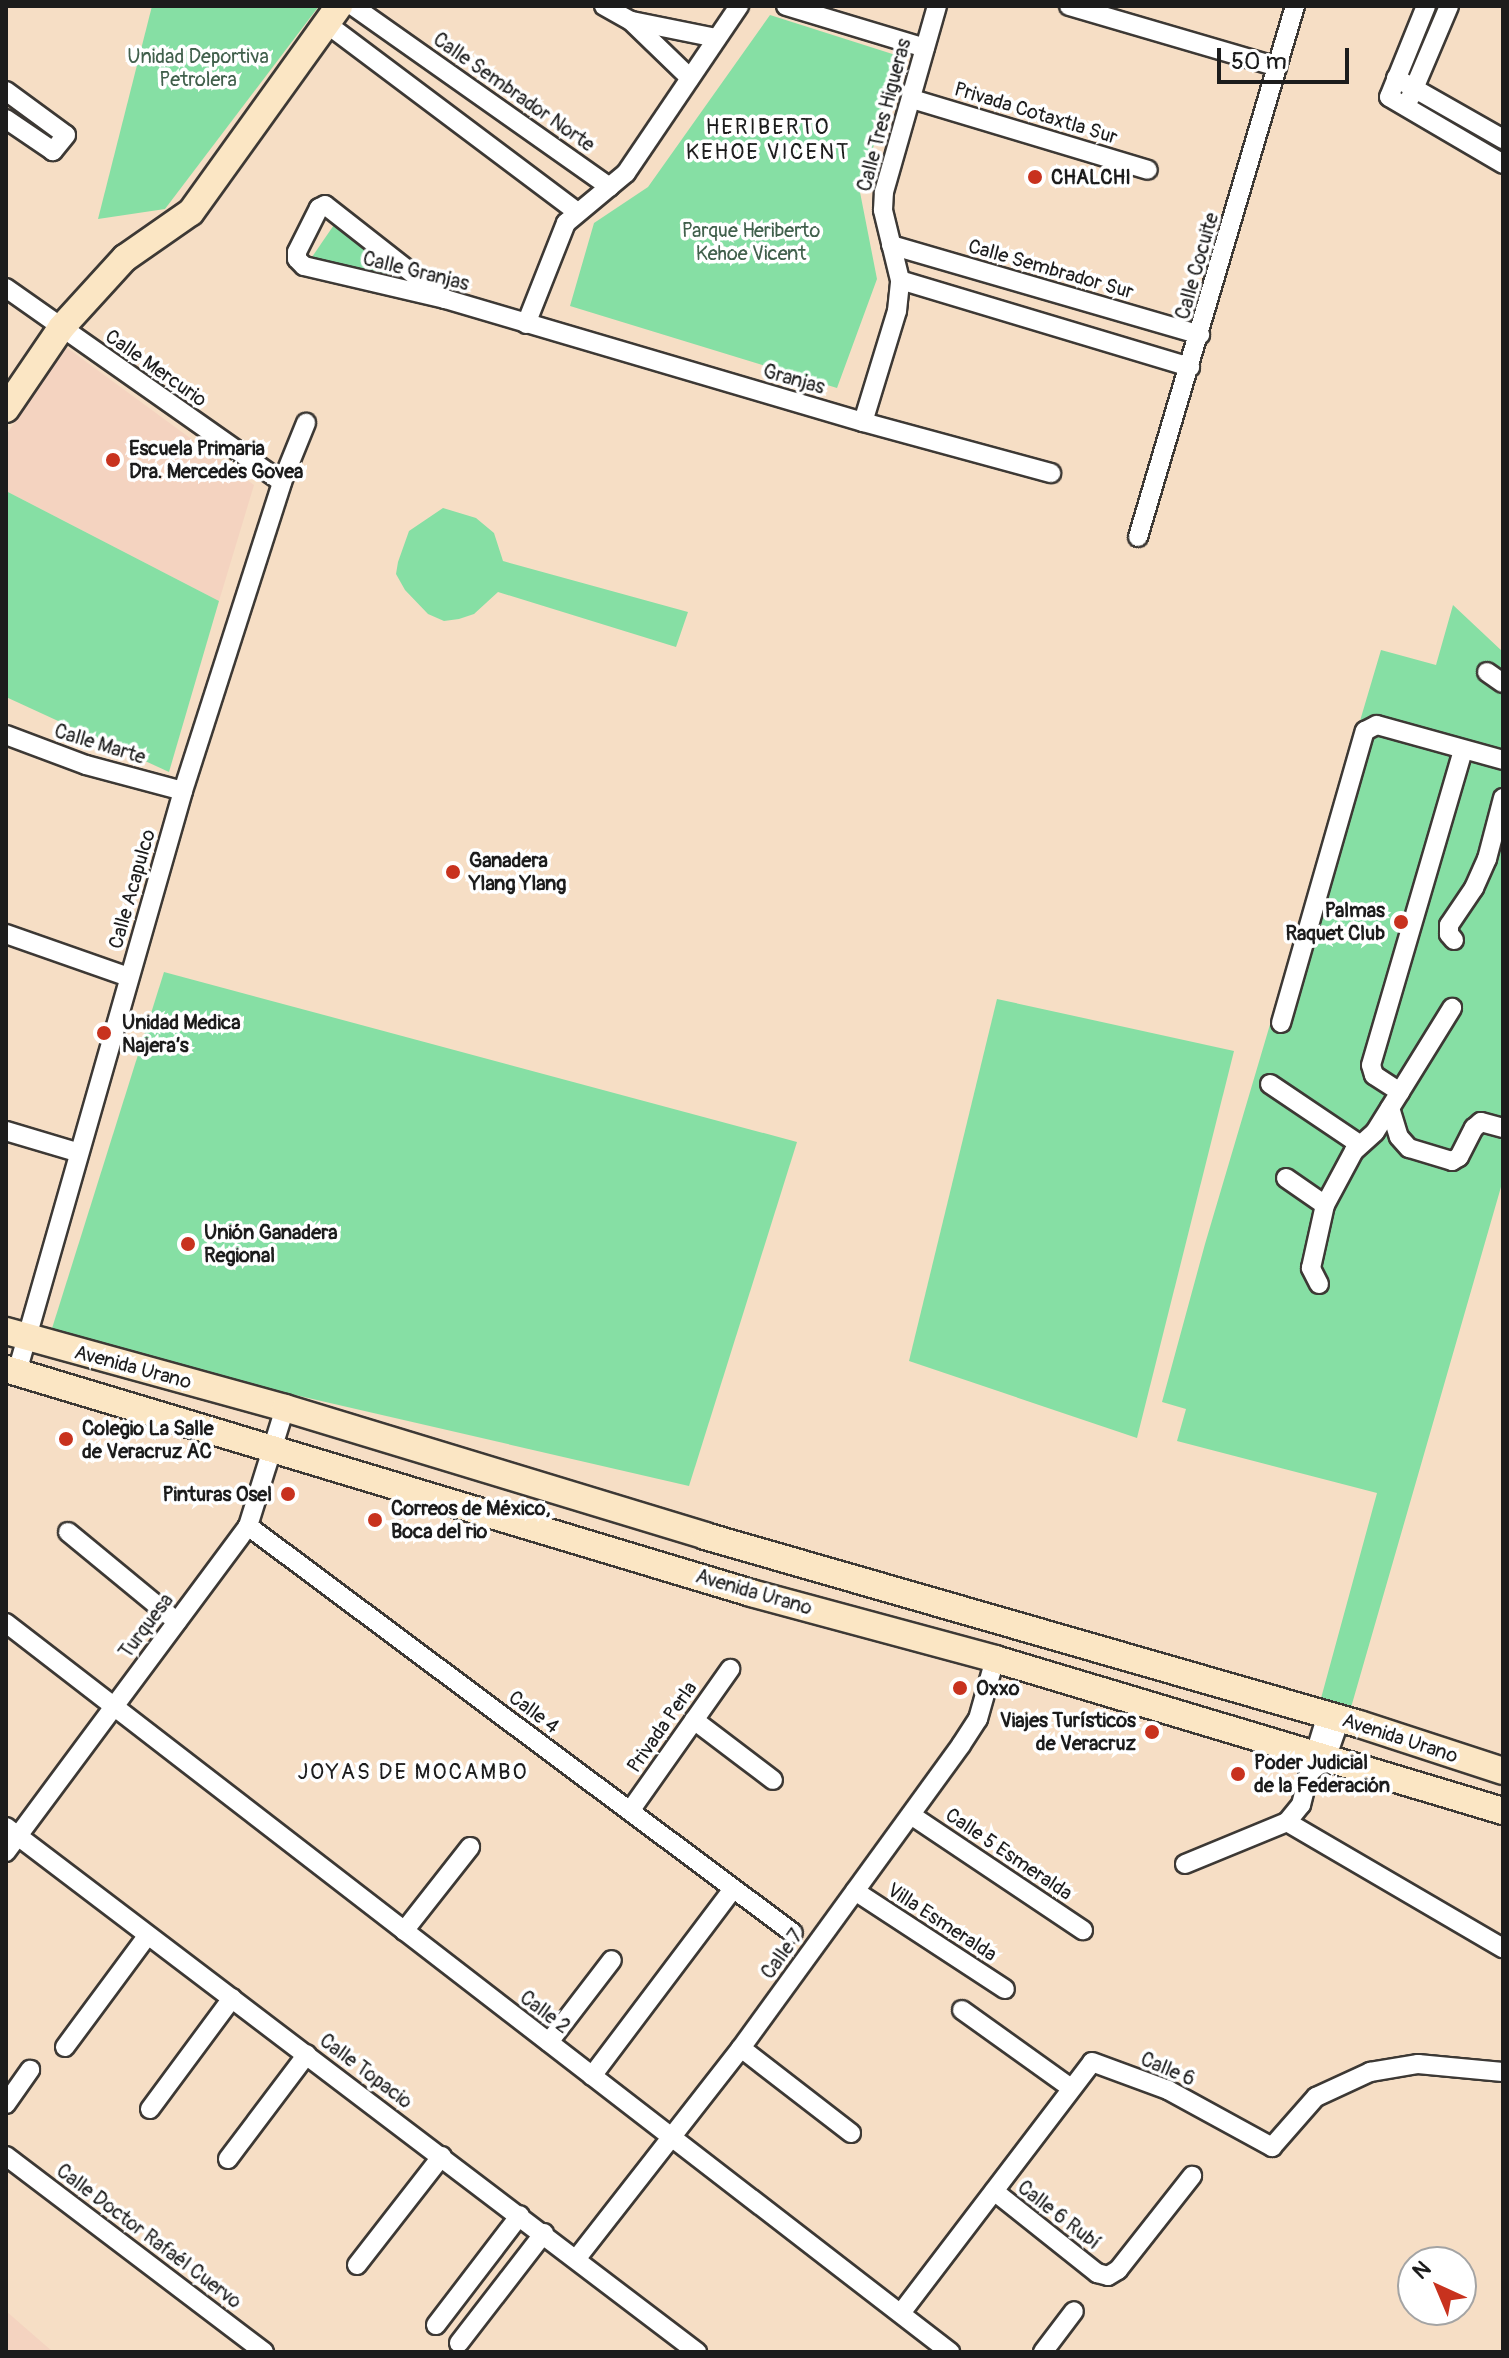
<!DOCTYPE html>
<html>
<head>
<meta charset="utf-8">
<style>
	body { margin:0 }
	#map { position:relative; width:1509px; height:2358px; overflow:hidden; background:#f6dec5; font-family:Pangolin,sans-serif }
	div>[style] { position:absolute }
	.built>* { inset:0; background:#f4d3c0 }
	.green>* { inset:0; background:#86dfa4 }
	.roads { filter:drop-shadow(2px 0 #3d3935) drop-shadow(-2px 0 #3d3935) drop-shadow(0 2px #3d3935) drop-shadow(0 -2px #3d3935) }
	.street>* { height:18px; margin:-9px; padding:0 9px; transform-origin:9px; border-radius:9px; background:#fff }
	.secondary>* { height:26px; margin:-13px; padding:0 13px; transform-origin:13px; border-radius:13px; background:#fbe6c4 }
	.dots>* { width:22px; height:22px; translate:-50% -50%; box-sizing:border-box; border:4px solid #fff; border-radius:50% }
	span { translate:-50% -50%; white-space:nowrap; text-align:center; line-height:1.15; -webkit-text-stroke:7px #fff; paint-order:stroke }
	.park-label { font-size:20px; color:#41604c }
	.street-label { font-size:20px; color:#1c1c1c }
	.poi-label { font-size:20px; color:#1c1c1c; font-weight:700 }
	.left { translate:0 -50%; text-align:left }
	.right { translate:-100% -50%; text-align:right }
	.neighbourhood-label { font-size:22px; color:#1c1c1c; letter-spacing:2px }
	.frame { position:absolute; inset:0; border:8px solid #1c1c1c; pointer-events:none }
	.north { position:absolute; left:1397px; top:2246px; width:80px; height:80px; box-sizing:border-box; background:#fff; border:2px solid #a4a4a4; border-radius:50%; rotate:316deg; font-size:22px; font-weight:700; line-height:32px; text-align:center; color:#1c1c1c }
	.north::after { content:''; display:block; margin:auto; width:28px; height:36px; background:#c8321e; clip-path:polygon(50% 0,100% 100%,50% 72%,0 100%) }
	.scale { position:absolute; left:1217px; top:48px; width:132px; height:36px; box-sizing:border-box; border:4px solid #1c1c1c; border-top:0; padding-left:10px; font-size:24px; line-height:28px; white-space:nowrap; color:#1c1c1c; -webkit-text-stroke:6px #fff; paint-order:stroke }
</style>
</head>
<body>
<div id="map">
	<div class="built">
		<div style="clip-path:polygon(66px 347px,254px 485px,219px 601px,6px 491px,6px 435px)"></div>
		<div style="clip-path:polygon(6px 2311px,53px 2352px,6px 2352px)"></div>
	</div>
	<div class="green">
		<div style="clip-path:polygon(152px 6px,319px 6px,165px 209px,98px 219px)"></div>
		<div style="clip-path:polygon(770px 15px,905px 58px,859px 187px,877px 279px,837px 388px,570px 306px,594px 223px,648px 187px)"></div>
		<div style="clip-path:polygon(336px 222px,391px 275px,312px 257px)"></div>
		<div style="clip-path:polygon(6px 491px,219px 601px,169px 772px,6px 697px)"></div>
		<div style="clip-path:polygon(443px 508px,476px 518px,494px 533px,503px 561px,688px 612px,676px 647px,498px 592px,474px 614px,459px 619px,444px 621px,428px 614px,405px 590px,396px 574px,398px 562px,409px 531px)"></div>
		<div style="clip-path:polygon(1453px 605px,1503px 652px,1503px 1180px,1350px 1711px,1320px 1702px,1377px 1493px,1177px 1441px,1186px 1409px,1162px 1402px,1205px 1244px,1381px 650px,1436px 665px)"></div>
		<div style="clip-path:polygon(164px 972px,797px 1142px,689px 1486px,49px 1338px)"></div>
		<div style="clip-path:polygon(997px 999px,1234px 1051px,1137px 1438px,909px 1361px)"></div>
	</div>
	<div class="roads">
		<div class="street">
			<div style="left:353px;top:6px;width:314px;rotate:35.2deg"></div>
			<div style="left:604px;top:6px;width:31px;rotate:29deg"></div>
			<div style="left:631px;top:21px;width:82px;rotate:44deg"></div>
			<div style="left:786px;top:6px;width:145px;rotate:16.8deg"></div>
			<div style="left:1069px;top:6px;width:217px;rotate:16.3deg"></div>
			<div style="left:1426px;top:6px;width:98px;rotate:112.1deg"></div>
			<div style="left:1389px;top:97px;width:132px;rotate:30.4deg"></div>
			<div style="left:632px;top:21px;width:86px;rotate:11.4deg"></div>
			<div style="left:327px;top:24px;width:313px;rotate:36.9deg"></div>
			<div style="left:1396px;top:78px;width:123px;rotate:29.7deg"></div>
			<div style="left:6px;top:91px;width:74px;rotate:36.3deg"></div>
			<div style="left:66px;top:135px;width:21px;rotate:129deg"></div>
			<div style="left:53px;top:151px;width:57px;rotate:-145.8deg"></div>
			<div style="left:1410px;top:98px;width:100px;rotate:-67deg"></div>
			<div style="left:912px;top:99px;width:246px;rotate:16.7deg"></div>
			<div style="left:891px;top:245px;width:322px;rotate:16.2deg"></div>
			<div style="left:900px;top:280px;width:303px;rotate:16.7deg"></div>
			<div style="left:6px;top:288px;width:337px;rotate:35.1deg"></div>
			<div style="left:445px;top:299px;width:152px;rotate:-141.9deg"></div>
			<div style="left:325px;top:205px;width:7px;rotate:153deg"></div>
			<div style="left:319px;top:208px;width:49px;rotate:116.6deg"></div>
			<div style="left:297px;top:252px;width:7px;rotate:90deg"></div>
			<div style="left:297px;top:259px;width:10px;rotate:45deg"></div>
			<div style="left:304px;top:266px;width:145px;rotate:13.2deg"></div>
			<div style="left:445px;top:299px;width:436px;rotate:16.4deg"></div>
			<div style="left:863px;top:422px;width:195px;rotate:15.2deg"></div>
			<div style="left:526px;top:324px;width:109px;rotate:-68.4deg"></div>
			<div style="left:566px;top:223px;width:78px;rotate:-39.8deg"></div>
			<div style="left:626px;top:173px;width:202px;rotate:-55.9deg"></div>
			<div style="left:863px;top:422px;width:116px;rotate:-73deg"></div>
			<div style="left:897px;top:311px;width:31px;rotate:-84deg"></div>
			<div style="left:900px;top:280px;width:72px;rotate:-103.7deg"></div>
			<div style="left:883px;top:210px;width:18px;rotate:-87deg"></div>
			<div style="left:884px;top:192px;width:193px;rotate:-74.1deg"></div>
			<div style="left:1138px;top:537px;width:554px;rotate:-73.53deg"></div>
			<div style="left:1487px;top:672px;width:19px;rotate:35deg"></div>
			<div style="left:6px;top:735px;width:85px;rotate:20.6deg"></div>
			<div style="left:86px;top:765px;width:100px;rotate:15deg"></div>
			<div style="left:6px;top:934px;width:130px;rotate:19.3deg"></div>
			<div style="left:1454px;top:940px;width:8px;rotate:-130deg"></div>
			<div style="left:1449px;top:934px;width:9px;rotate:-90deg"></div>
			<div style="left:1449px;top:925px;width:45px;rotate:-56deg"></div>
			<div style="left:1474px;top:888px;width:32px;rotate:-66deg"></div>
			<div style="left:1487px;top:859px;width:63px;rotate:-75.3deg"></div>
			<div style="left:1281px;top:1023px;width:304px;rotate:-74deg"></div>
			<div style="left:1365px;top:731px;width:13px;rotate:-27deg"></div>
			<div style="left:1377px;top:725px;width:131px;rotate:15.5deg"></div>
			<div style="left:1270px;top:1084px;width:107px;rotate:34deg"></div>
			<div style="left:1400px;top:1092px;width:99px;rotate:-58.2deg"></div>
			<div style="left:1390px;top:1108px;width:30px;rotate:73deg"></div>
			<div style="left:1399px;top:1137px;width:15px;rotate:48deg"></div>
			<div style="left:1409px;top:1148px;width:45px;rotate:16.8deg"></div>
			<div style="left:1452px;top:1161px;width:8px;rotate:-30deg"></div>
			<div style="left:1459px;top:1157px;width:33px;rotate:-63deg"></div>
			<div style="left:1474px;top:1128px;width:9px;rotate:-41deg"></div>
			<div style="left:1481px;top:1122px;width:23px;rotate:15deg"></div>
			<div style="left:6px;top:1131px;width:74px;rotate:16.5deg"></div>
			<div style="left:1286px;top:1178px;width:47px;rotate:34.7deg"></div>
			<div style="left:1319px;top:1284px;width:18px;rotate:-117deg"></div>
			<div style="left:1311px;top:1268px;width:65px;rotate:-77.5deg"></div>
			<div style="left:1325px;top:1205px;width:61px;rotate:-61.8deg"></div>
			<div style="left:1354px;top:1151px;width:28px;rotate:-42deg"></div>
			<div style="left:1375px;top:1132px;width:47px;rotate:-58deg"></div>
			<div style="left:1400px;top:1092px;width:31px;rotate:-147deg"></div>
			<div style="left:1374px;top:1075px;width:10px;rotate:-107deg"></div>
			<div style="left:1371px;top:1065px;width:327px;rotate:-73.7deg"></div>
			<div style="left:17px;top:1372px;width:604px;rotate:-74.05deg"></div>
			<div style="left:183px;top:791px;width:324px;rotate:-72.2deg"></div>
			<div style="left:282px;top:482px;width:64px;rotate:-67.9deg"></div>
			<div style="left:248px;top:1526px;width:680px;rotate:36.75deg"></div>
			<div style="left:68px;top:1532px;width:141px;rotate:39.5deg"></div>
			<div style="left:6px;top:1623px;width:1193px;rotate:37.68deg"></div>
			<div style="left:1327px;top:1715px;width:61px;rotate:107.2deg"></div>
			<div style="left:1309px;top:1773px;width:22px;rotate:-39deg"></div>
			<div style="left:1326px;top:1759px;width:42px;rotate:-70.7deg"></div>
			<div style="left:694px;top:1720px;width:99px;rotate:37.2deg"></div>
			<div style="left:630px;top:1811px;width:174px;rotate:-54.8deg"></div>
			<div style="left:911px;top:1815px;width:207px;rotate:33.8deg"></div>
			<div style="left:1287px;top:1822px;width:250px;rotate:30.3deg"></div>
			<div style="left:6px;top:1827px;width:868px;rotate:37.23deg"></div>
			<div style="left:6px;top:1852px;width:406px;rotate:-53.4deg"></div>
			<div style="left:248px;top:1526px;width:124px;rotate:-72.6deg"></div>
			<div style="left:1185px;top:1864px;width:110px;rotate:-22.4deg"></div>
			<div style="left:1287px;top:1822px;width:22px;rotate:-51deg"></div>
			<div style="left:1301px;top:1805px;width:33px;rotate:-76deg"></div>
			<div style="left:855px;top:1891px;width:179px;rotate:33.2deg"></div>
			<div style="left:404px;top:1931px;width:107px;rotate:-51.8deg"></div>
			<div style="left:962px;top:2010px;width:134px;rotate:35.6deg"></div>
			<div style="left:549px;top:2042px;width:103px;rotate:-52.5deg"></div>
			<div style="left:65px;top:2047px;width:139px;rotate:-53.5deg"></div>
			<div style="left:741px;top:2048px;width:139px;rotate:37.7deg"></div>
			<div style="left:592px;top:2076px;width:234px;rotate:-53deg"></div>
			<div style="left:6px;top:2104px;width:42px;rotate:-54.8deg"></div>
			<div style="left:150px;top:2109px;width:138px;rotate:-53.5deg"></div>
			<div style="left:6px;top:2156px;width:324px;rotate:37.2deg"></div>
			<div style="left:228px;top:2159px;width:131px;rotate:-53deg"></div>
			<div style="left:994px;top:2191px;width:132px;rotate:38.5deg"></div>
			<div style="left:1097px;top:2273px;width:11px;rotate:15deg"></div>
			<div style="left:1108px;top:2276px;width:12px;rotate:-31deg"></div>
			<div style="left:1118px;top:2270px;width:120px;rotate:-51.8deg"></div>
			<div style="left:577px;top:2258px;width:266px;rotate:-52deg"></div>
			<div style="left:741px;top:2048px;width:374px;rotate:-54deg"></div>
			<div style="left:961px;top:1745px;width:31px;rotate:-57deg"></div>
			<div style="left:978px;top:1719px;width:62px;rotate:-74.2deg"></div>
			<div style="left:357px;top:2265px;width:138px;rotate:-52.1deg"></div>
			<div style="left:901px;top:2313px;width:315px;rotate:-52.7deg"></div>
			<div style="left:1092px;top:2062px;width:81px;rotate:20.2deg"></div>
			<div style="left:1168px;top:2090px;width:119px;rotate:28.7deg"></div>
			<div style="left:1272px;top:2147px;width:67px;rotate:-48.7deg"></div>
			<div style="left:1316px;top:2097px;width:60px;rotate:-24.8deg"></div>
			<div style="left:1370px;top:2072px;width:49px;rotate:-9.5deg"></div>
			<div style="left:1418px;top:2064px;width:85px;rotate:5.4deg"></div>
			<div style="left:436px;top:2325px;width:138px;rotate:-52.6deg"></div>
			<div style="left:459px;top:2343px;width:139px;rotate:-52.3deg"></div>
			<div style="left:1043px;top:2352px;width:51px;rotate:-52.9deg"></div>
		</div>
		<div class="secondary">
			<div style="left:6px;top:409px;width:98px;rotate:-55.8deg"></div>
			<div style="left:61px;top:328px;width:95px;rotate:-47.6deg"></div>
			<div style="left:125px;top:258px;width:80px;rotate:-34.9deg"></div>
			<div style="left:191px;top:212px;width:254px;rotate:-54.3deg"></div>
			<div style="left:6px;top:1331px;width:289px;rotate:15.4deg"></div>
			<div style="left:285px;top:1408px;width:439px;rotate:16.9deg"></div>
			<div style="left:705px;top:1536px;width:680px;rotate:16.04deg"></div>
			<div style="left:1359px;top:1724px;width:151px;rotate:18.1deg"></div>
			<div style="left:6px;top:1369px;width:778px;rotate:16.73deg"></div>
			<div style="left:751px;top:1593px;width:253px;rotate:15.1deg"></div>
			<div style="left:995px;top:1659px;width:530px;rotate:16.66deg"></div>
		</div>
	</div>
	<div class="dots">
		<div style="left:1035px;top:177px;background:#c8321e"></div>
		<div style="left:113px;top:460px;background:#c8321e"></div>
		<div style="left:453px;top:872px;background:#c8321e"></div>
		<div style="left:1401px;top:922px;background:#c8321e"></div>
		<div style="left:104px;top:1033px;background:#c8321e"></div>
		<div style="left:188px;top:1244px;background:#c8321e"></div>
		<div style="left:66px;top:1439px;background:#c8321e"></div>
		<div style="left:288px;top:1494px;background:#c8321e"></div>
		<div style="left:375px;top:1520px;background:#c8321e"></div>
		<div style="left:960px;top:1688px;background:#c8321e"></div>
		<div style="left:1152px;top:1732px;background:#c8321e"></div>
		<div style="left:1238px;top:1774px;background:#c8321e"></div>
	</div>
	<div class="park-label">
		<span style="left:198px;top:68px">Unidad Deportiva<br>Petrolera</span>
		<span style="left:751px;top:242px">Parque Heriberto<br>Kehoe Vicent</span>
	</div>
	<div class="street-label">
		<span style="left:514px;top:92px;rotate:35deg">Calle Sembrador Norte</span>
		<span style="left:1036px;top:113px;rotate:17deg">Privada Cotaxtla Sur</span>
		<span style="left:884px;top:115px;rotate:-75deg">Calle Tres Higueras</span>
		<span style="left:1197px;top:266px;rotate:-74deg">Calle Cocuite</span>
		<span style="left:1051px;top:269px;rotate:16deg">Calle Sembrador Sur</span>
		<span style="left:416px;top:271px;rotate:14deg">Calle Granjas</span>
		<span style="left:156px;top:368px;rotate:35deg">Calle Mercurio</span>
		<span style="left:794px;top:379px;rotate:16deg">Granjas</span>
		<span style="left:100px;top:744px;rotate:17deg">Calle Marte</span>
		<span style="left:132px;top:889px;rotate:-74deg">Calle Acapulco</span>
		<span style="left:133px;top:1367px;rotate:15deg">Avenida Urano</span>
		<span style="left:754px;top:1592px;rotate:16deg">Avenida Urano</span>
		<span style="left:146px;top:1626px;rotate:-53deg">Turquesa</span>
		<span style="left:534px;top:1712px;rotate:37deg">Calle 4</span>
		<span style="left:662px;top:1727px;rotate:-55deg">Privada Perla</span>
		<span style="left:1400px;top:1738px;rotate:18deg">Avenida Urano</span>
		<span style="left:1009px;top:1854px;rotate:34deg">Calle 5 Esmeralda</span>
		<span style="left:942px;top:1922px;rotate:33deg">Villa Esmeralda</span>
		<span style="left:782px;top:1954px;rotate:-54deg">Calle 7</span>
		<span style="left:545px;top:2012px;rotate:37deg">Calle 2</span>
		<span style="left:1168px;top:2069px;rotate:23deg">Calle 6</span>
		<span style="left:366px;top:2071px;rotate:37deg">Calle Topacio</span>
		<span style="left:1059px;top:2215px;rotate:38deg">Calle 6 Rubí</span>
		<span style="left:149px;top:2236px;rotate:37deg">Calle Doctor Rafaél Cuervo</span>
	</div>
	<div class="poi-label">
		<span class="left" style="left:1051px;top:177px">CHALCHI</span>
		<span class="left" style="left:129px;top:460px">Escuela Primaria<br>Dra. Mercedes Govea</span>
		<span class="left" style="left:469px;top:872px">Ganadera<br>Ylang Ylang</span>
		<span class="right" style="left:1385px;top:922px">Palmas<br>Raquet Club</span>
		<span class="left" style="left:122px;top:1034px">Unidad Medica<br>Najera’s</span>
		<span class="left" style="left:204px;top:1244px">Unión Ganadera<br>Regional</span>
		<span class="left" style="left:82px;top:1440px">Colegio La Salle<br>de Veracruz AC</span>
		<span class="right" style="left:272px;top:1494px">Pinturas Osel</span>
		<span class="left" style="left:391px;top:1520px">Correos de México,<br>Boca del rio</span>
		<span class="left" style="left:976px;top:1688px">Oxxo</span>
		<span class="right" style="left:1136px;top:1732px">Viajes Turísticos<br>de Veracruz</span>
		<span class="left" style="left:1254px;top:1774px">Poder Judicial<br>de la Federación</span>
	</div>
	<div class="neighbourhood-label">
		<span style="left:768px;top:140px">HERIBERTO<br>KEHOE VICENT</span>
		<span style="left:413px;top:1773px">JOYAS DE MOCAMBO</span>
	</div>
	<div class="frame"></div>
	<div class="north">N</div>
	<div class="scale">50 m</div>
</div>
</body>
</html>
